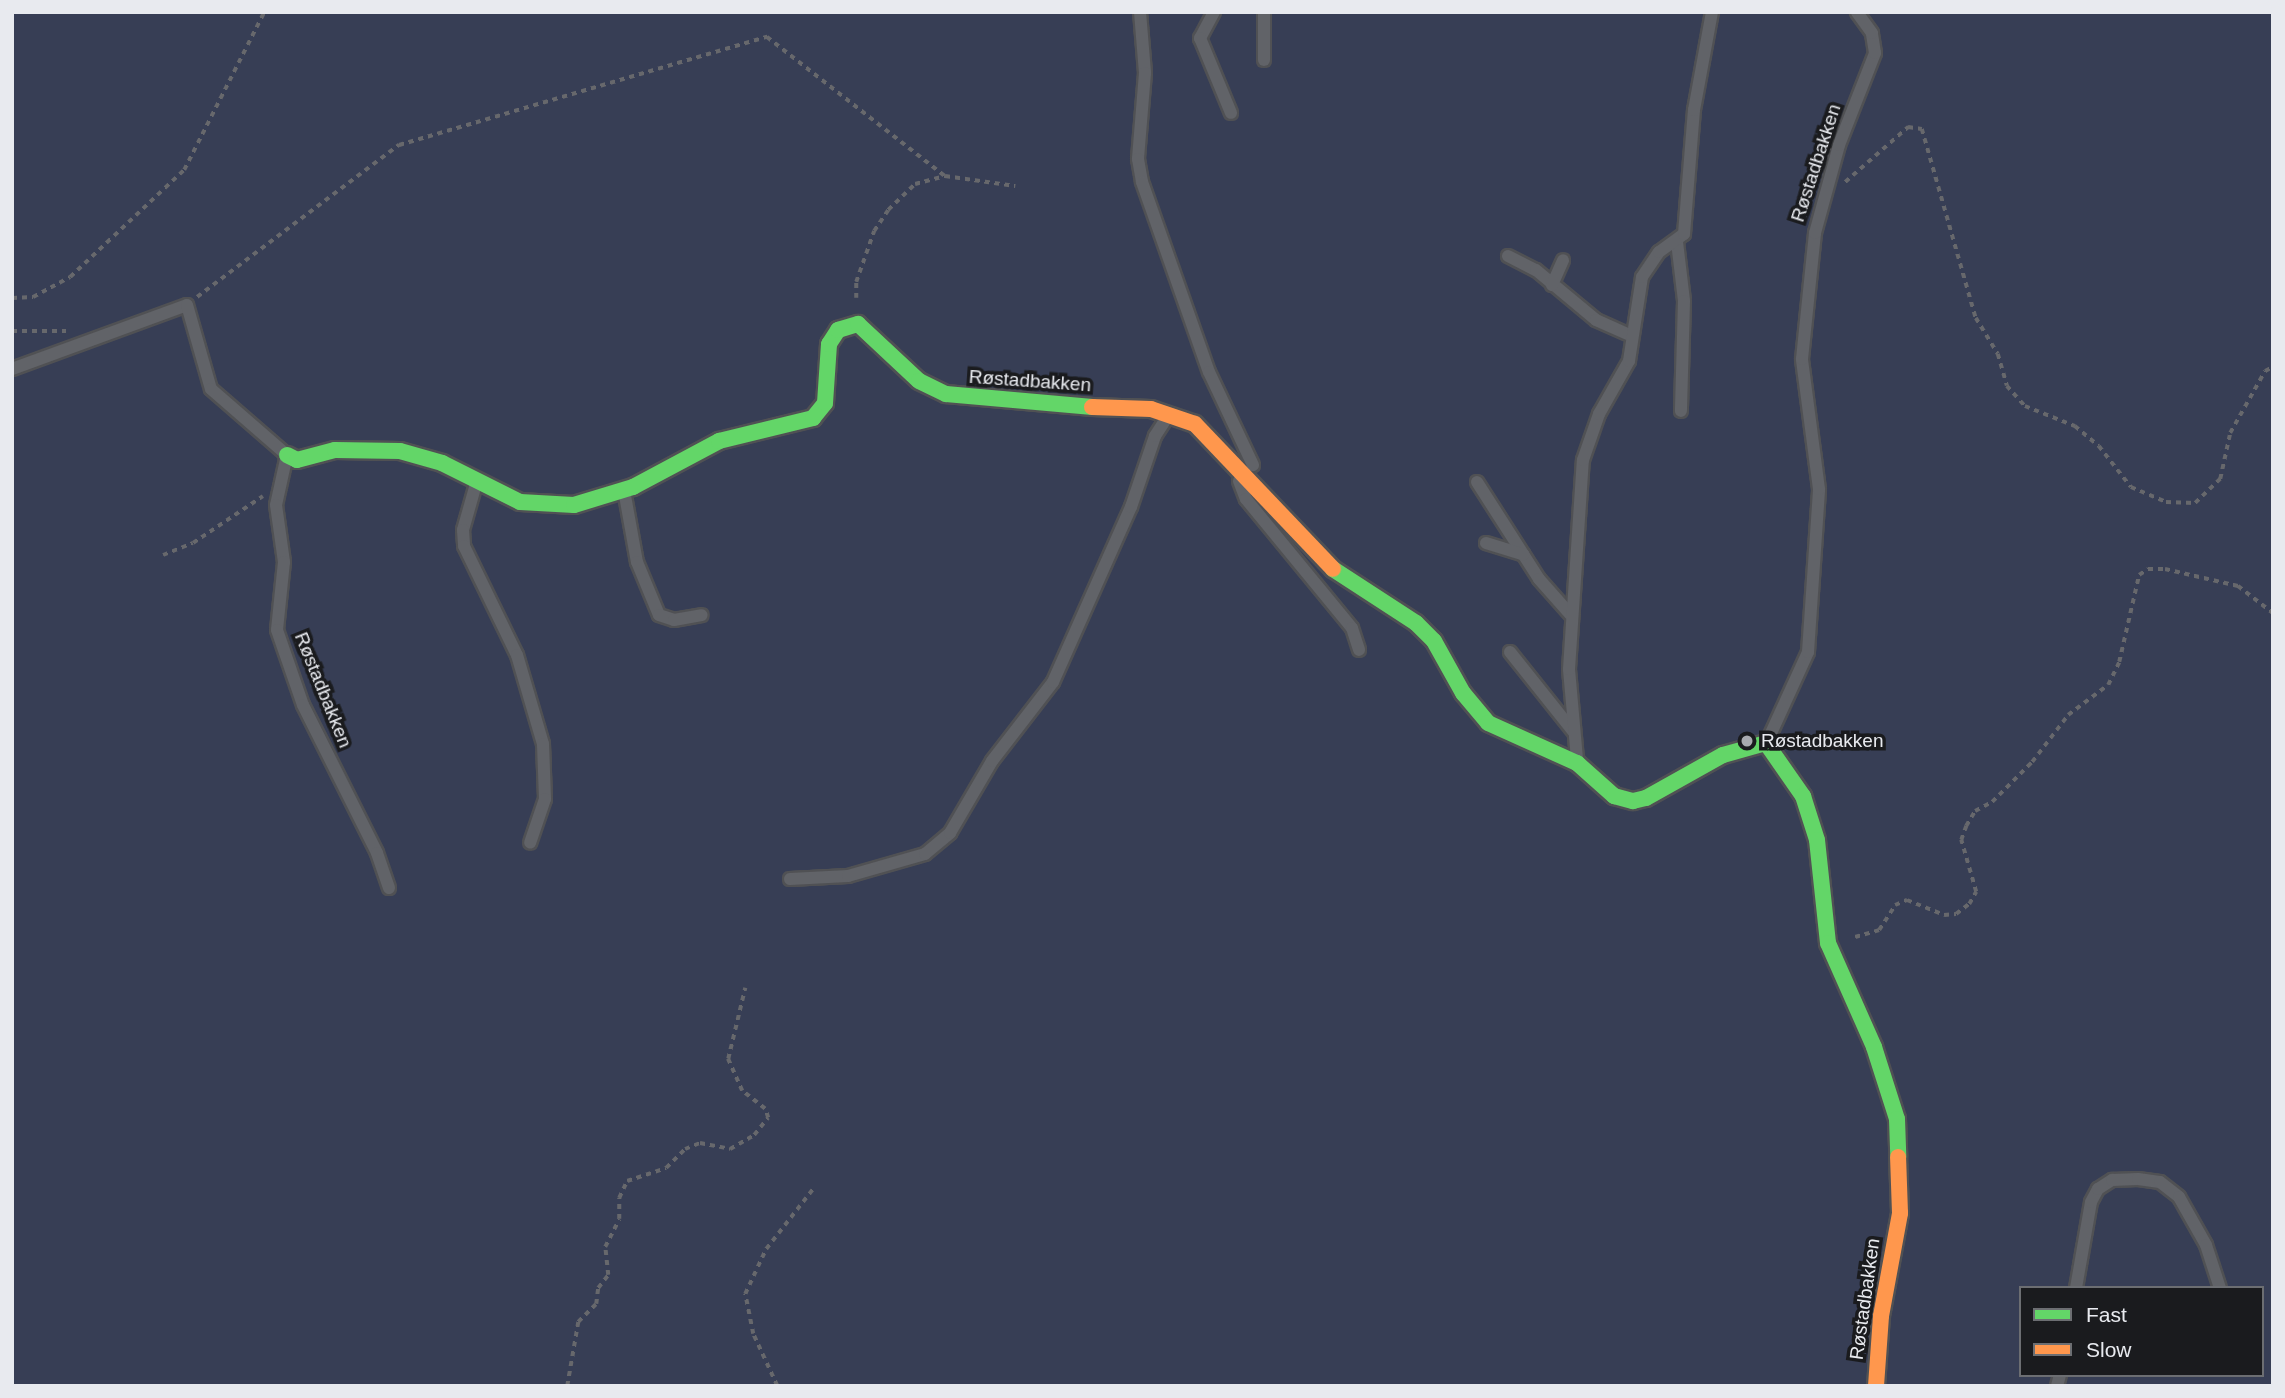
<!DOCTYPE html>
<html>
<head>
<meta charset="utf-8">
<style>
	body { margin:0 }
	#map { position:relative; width:2285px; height:1398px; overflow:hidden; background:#323438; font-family:Arial,sans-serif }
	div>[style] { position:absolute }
	.green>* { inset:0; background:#373e55 }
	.path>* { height:3.5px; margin-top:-1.75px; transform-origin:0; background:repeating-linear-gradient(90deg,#67686c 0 5px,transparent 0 10px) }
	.roads { filter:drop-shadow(2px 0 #505154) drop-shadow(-2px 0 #505154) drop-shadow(0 2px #505154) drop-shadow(0 -2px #505154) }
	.lane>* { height:12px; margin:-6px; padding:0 6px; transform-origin:6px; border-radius:6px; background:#616368 }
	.fast>* { height:16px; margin:-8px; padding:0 8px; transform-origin:8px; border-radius:8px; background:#63d668 }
	.slow>* { height:16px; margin:-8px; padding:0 8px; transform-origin:8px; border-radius:8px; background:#ff974d }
	.dots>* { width:19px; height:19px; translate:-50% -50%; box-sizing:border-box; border:4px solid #1a1b1e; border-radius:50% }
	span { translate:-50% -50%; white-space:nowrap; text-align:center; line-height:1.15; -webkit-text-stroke:7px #1a1b1e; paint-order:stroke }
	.street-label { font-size:19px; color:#e8eaef }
	.poi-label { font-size:19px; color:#e8eaef }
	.left { translate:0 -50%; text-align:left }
	.frame { position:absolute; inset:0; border:14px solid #e8eaef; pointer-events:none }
	.legend { position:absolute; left:2019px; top:1286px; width:245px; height:91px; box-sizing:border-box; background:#1a1b1e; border:2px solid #6c6e72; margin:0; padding:9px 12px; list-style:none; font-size:21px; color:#e8eaef }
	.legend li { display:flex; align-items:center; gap:14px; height:35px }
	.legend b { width:35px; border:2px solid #6c6e72 }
</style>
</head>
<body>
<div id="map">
	<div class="green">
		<div style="clip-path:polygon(evenodd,12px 12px,2273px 12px,2273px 1386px,12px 1386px,12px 12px,2021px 1288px,2262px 1288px,2262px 1375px,2021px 1375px,2021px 1288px)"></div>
	</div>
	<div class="path">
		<div style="left:1845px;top:182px;width:84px;rotate:-41.1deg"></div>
		<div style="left:1908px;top:127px;width:14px;rotate:8deg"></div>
		<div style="left:1922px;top:129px;width:197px;rotate:74.1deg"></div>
		<div style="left:1976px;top:318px;width:42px;rotate:58.6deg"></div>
		<div style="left:1998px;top:354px;width:33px;rotate:74deg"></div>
		<div style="left:2007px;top:386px;width:27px;rotate:48deg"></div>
		<div style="left:2025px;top:406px;width:54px;rotate:21.8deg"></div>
		<div style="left:2075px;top:426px;width:31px;rotate:40deg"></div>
		<div style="left:2099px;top:446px;width:52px;rotate:52deg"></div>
		<div style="left:2131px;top:487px;width:38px;rotate:23deg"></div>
		<div style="left:2166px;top:502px;width:29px;rotate:2deg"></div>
		<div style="left:2195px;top:503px;width:35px;rotate:-44deg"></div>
		<div style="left:2220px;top:479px;width:47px;rotate:-77.7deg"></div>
		<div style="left:2230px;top:433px;width:71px;rotate:-60.6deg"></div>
		<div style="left:2265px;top:371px;width:9px;rotate:-27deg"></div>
		<div style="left:197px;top:297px;width:253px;rotate:-37deg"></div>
		<div style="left:399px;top:145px;width:384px;rotate:-16.4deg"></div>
		<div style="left:767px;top:37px;width:226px;rotate:38deg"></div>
		<div style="left:12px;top:298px;width:21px;rotate:-3deg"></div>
		<div style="left:33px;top:297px;width:42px;rotate:-28.4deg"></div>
		<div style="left:70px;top:277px;width:156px;rotate:-43.2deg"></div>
		<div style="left:184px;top:170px;width:177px;rotate:-63.1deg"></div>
		<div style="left:856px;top:298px;width:16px;rotate:-90deg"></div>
		<div style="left:856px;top:282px;width:54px;rotate:-70.6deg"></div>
		<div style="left:874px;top:231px;width:25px;rotate:-56deg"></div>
		<div style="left:888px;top:210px;width:37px;rotate:-44deg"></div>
		<div style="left:915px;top:184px;width:31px;rotate:-15deg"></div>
		<div style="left:945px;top:176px;width:71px;rotate:8.1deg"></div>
		<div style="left:12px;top:331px;width:54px"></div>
		<div style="left:163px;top:555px;width:32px;rotate:-22deg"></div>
		<div style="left:193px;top:543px;width:84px;rotate:-33.9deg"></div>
		<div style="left:1855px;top:937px;width:25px;rotate:-16deg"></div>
		<div style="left:1879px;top:930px;width:30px;rotate:-57deg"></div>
		<div style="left:1895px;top:905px;width:13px;rotate:-23deg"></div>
		<div style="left:1907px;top:900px;width:40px;rotate:22deg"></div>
		<div style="left:1944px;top:915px;width:12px;rotate:-5deg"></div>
		<div style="left:1956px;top:914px;width:16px;rotate:-38deg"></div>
		<div style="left:1969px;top:904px;width:14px;rotate:-60deg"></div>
		<div style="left:1976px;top:892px;width:54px;rotate:-106.1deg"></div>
		<div style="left:1961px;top:840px;width:15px;rotate:-70deg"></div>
		<div style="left:1966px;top:826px;width:17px;rotate:-59deg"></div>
		<div style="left:1975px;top:811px;width:19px;rotate:-28deg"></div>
		<div style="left:1992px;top:802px;width:57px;rotate:-45deg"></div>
		<div style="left:2032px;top:762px;width:59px;rotate:-52.5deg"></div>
		<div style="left:2068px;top:715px;width:50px;rotate:-36.9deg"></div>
		<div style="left:2108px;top:685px;width:25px;rotate:-64deg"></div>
		<div style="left:2119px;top:662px;width:89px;rotate:-77.1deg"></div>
		<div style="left:2139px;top:575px;width:11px;rotate:-34deg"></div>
		<div style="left:2148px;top:569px;width:17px"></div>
		<div style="left:2165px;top:569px;width:75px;rotate:13.1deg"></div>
		<div style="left:2238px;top:586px;width:44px;rotate:37.6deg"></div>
		<div style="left:567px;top:1386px;width:65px;rotate:-80.2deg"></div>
		<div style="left:578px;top:1322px;width:25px;rotate:-45deg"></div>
		<div style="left:596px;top:1304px;width:16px;rotate:-83deg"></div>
		<div style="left:598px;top:1288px;width:16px;rotate:-52deg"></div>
		<div style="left:608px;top:1275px;width:28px;rotate:-96deg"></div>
		<div style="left:605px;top:1247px;width:31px;rotate:-63deg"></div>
		<div style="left:619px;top:1219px;width:21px;rotate:-90deg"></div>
		<div style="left:619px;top:1198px;width:19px;rotate:-65deg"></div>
		<div style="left:627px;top:1181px;width:41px;rotate:-18.4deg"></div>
		<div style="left:666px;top:1168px;width:27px;rotate:-45deg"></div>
		<div style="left:685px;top:1149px;width:16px;rotate:-22deg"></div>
		<div style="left:700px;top:1143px;width:31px;rotate:11deg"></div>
		<div style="left:730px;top:1149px;width:28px;rotate:-30deg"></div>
		<div style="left:754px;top:1135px;width:22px;rotate:-51deg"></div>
		<div style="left:768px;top:1118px;width:9px;rotate:-108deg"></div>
		<div style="left:765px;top:1109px;width:29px;rotate:-142deg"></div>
		<div style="left:742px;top:1091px;width:35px;rotate:-114deg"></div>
		<div style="left:728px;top:1059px;width:73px;rotate:-76.5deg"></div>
		<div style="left:777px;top:1386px;width:57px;rotate:-114.8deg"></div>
		<div style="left:753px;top:1334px;width:41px;rotate:-101.3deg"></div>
		<div style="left:745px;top:1294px;width:50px;rotate:-65deg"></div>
		<div style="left:766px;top:1249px;width:76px;rotate:-51.9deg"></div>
	</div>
	<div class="roads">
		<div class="lane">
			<div style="left:1140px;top:12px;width:61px;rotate:85.3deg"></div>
			<div style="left:1145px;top:73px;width:86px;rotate:94.7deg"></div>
			<div style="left:1138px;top:159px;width:23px;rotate:80deg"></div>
			<div style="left:1142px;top:182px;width:201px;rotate:70.6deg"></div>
			<div style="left:1209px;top:372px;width:103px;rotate:64.7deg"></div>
			<div style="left:1214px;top:12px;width:30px;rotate:118deg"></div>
			<div style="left:1200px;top:38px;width:81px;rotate:67.5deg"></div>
			<div style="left:1264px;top:60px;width:48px;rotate:-90deg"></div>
			<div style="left:1677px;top:242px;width:59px;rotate:83.2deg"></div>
			<div style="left:1684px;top:301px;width:110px;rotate:91.6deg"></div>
			<div style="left:1508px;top:256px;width:31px;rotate:27deg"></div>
			<div style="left:1536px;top:270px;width:78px;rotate:39.8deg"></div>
			<div style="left:1596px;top:320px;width:39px;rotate:24deg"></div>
			<div style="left:1552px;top:285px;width:27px;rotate:-66deg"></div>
			<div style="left:12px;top:369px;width:186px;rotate:-20.1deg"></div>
			<div style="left:187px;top:305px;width:87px;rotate:74.1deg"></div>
			<div style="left:211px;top:389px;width:101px;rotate:41deg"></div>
			<div style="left:287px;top:455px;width:51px;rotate:102.4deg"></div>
			<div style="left:276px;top:505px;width:58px;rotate:82deg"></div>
			<div style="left:284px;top:562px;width:68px;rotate:95.9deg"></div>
			<div style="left:277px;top:630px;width:79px;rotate:70.9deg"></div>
			<div style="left:303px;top:705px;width:165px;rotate:63.4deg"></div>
			<div style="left:377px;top:853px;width:37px;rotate:71deg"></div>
			<div style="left:1239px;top:481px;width:19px;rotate:69deg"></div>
			<div style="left:1246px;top:499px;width:167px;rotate:50.6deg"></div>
			<div style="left:1352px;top:628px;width:23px;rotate:72deg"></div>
			<div style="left:1477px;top:482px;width:115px;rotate:57.4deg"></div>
			<div style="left:1539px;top:579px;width:48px;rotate:48.4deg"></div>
			<div style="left:476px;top:484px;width:48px;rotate:105.8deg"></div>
			<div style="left:463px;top:530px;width:16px;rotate:86deg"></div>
			<div style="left:464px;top:546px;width:121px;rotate:64.1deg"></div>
			<div style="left:517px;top:655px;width:93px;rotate:73.7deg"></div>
			<div style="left:543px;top:744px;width:55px;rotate:87.9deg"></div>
			<div style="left:545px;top:799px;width:46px;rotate:108.8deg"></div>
			<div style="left:624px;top:490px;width:73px;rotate:79.8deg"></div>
			<div style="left:637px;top:562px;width:57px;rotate:67.5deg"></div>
			<div style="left:659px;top:615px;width:16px;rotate:18deg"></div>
			<div style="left:674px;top:620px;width:28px;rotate:-10deg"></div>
			<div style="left:1486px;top:543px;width:39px;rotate:17deg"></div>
			<div style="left:1510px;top:652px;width:101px;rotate:51.4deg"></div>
			<div style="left:1767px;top:742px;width:99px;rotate:-65.5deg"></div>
			<div style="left:1808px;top:652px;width:163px;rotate:-86.1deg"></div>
			<div style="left:1819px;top:489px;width:131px;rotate:-97.5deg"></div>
			<div style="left:1802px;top:359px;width:127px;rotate:-84.1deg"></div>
			<div style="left:1815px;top:233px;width:91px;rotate:-74.7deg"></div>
			<div style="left:1839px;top:145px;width:99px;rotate:-68.6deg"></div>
			<div style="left:1875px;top:53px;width:20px;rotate:-99deg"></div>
			<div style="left:1872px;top:33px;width:26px;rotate:-126deg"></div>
			<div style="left:1577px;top:759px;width:90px;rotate:-95.1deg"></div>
			<div style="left:1569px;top:669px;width:209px;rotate:-86.2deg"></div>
			<div style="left:1583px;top:460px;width:49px;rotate:-70.8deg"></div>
			<div style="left:1599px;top:414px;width:61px;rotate:-60.5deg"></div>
			<div style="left:1629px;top:361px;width:85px;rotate:-81.2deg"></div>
			<div style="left:1642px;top:277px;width:30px;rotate:-56deg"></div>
			<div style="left:1659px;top:252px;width:31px;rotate:-36deg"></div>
			<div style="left:1684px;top:234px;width:124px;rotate:-85.4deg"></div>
			<div style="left:1694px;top:110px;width:100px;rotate:-79.6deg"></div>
			<div style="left:790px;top:879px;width:58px;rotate:-3deg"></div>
			<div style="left:848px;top:876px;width:80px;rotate:-15.9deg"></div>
			<div style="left:925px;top:854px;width:33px;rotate:-40deg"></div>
			<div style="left:950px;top:833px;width:83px;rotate:-59.7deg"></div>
			<div style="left:992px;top:761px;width:100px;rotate:-52.3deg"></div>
			<div style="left:1053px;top:682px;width:192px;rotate:-66deg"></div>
			<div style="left:1131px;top:507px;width:75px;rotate:-71.3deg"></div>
			<div style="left:1155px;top:436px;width:24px;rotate:-57deg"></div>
			<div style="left:2076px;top:1288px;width:87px;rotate:-80.1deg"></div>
			<div style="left:2091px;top:1202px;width:15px;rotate:-62deg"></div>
			<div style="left:2098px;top:1189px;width:17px;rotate:-33deg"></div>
			<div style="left:2112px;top:1180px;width:26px;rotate:-2deg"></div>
			<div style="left:2138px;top:1179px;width:22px;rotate:8deg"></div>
			<div style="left:2160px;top:1182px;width:24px;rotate:38deg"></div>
			<div style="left:2179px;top:1197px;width:55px;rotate:60.6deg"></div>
			<div style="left:2206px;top:1245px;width:45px;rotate:72deg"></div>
			<div style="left:2057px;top:1386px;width:11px;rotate:-75deg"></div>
		</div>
		<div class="fast">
			<div style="left:287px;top:455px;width:11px;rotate:27deg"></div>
			<div style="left:297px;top:460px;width:39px;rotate:-15deg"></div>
			<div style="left:335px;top:450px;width:65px;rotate:0.9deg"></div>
			<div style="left:400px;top:451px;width:44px;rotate:15.9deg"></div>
			<div style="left:442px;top:463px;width:87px;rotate:26.6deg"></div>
			<div style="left:520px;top:502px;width:54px;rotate:3.2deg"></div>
			<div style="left:574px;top:505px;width:62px;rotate:-17deg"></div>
			<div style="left:633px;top:487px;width:98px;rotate:-28.1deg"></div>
			<div style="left:719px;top:441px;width:97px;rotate:-13.7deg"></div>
			<div style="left:813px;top:418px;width:19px;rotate:-51deg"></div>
			<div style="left:825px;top:403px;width:59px;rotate:-86.1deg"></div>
			<div style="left:829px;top:344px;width:17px;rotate:-57deg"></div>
			<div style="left:838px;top:330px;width:21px;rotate:-17deg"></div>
			<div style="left:858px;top:324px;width:83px;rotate:43.1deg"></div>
			<div style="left:919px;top:381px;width:30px;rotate:26deg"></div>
			<div style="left:946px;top:394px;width:147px;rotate:5.1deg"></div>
			<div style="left:1333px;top:569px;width:99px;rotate:33deg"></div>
			<div style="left:1416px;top:623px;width:25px;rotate:45deg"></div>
			<div style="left:1434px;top:641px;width:60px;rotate:60.9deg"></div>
			<div style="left:1463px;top:693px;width:39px;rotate:50deg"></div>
			<div style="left:1488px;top:723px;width:98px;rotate:24.2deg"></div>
			<div style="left:1577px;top:763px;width:50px;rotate:41.7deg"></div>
			<div style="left:1614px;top:796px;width:20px;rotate:15deg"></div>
			<div style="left:1633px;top:801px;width:13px;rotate:-13deg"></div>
			<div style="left:1646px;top:798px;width:88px;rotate:-29.2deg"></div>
			<div style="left:1723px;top:755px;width:45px;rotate:-15.6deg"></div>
			<div style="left:1766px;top:743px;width:65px;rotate:55.1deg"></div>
			<div style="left:1803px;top:796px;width:46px;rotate:72.3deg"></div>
			<div style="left:1817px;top:840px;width:104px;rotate:83.9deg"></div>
			<div style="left:1828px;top:943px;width:114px;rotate:66.1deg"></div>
			<div style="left:1874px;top:1047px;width:76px;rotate:72.3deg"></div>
			<div style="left:1897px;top:1119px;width:38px;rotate:88deg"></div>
		</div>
		<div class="slow">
			<div style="left:1092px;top:407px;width:59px;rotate:1.9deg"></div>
			<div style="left:1151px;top:409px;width:46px;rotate:18.8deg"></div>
			<div style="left:1195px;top:424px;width:200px;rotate:46.4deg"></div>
			<div style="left:1876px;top:1386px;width:70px;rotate:-85.9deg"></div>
			<div style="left:1881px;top:1316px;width:105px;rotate:-79.5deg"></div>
			<div style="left:1900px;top:1213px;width:56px;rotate:-92deg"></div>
		</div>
	</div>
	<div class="dots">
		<div style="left:1747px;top:741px;background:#a8aaaf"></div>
	</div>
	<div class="street-label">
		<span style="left:1816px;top:163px;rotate:-72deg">Røstadbakken</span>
		<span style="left:1030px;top:381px;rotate:4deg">Røstadbakken</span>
		<span style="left:323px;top:690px;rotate:68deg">Røstadbakken</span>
		<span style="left:1865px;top:1299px;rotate:-82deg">Røstadbakken</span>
	</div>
	<div class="poi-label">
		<span class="left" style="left:1761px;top:741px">Røstadbakken</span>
	</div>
	<div class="frame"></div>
	<ul class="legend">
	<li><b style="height:9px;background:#63d668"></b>Fast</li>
	<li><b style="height:9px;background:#ff974d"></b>Slow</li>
	</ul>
</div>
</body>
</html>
